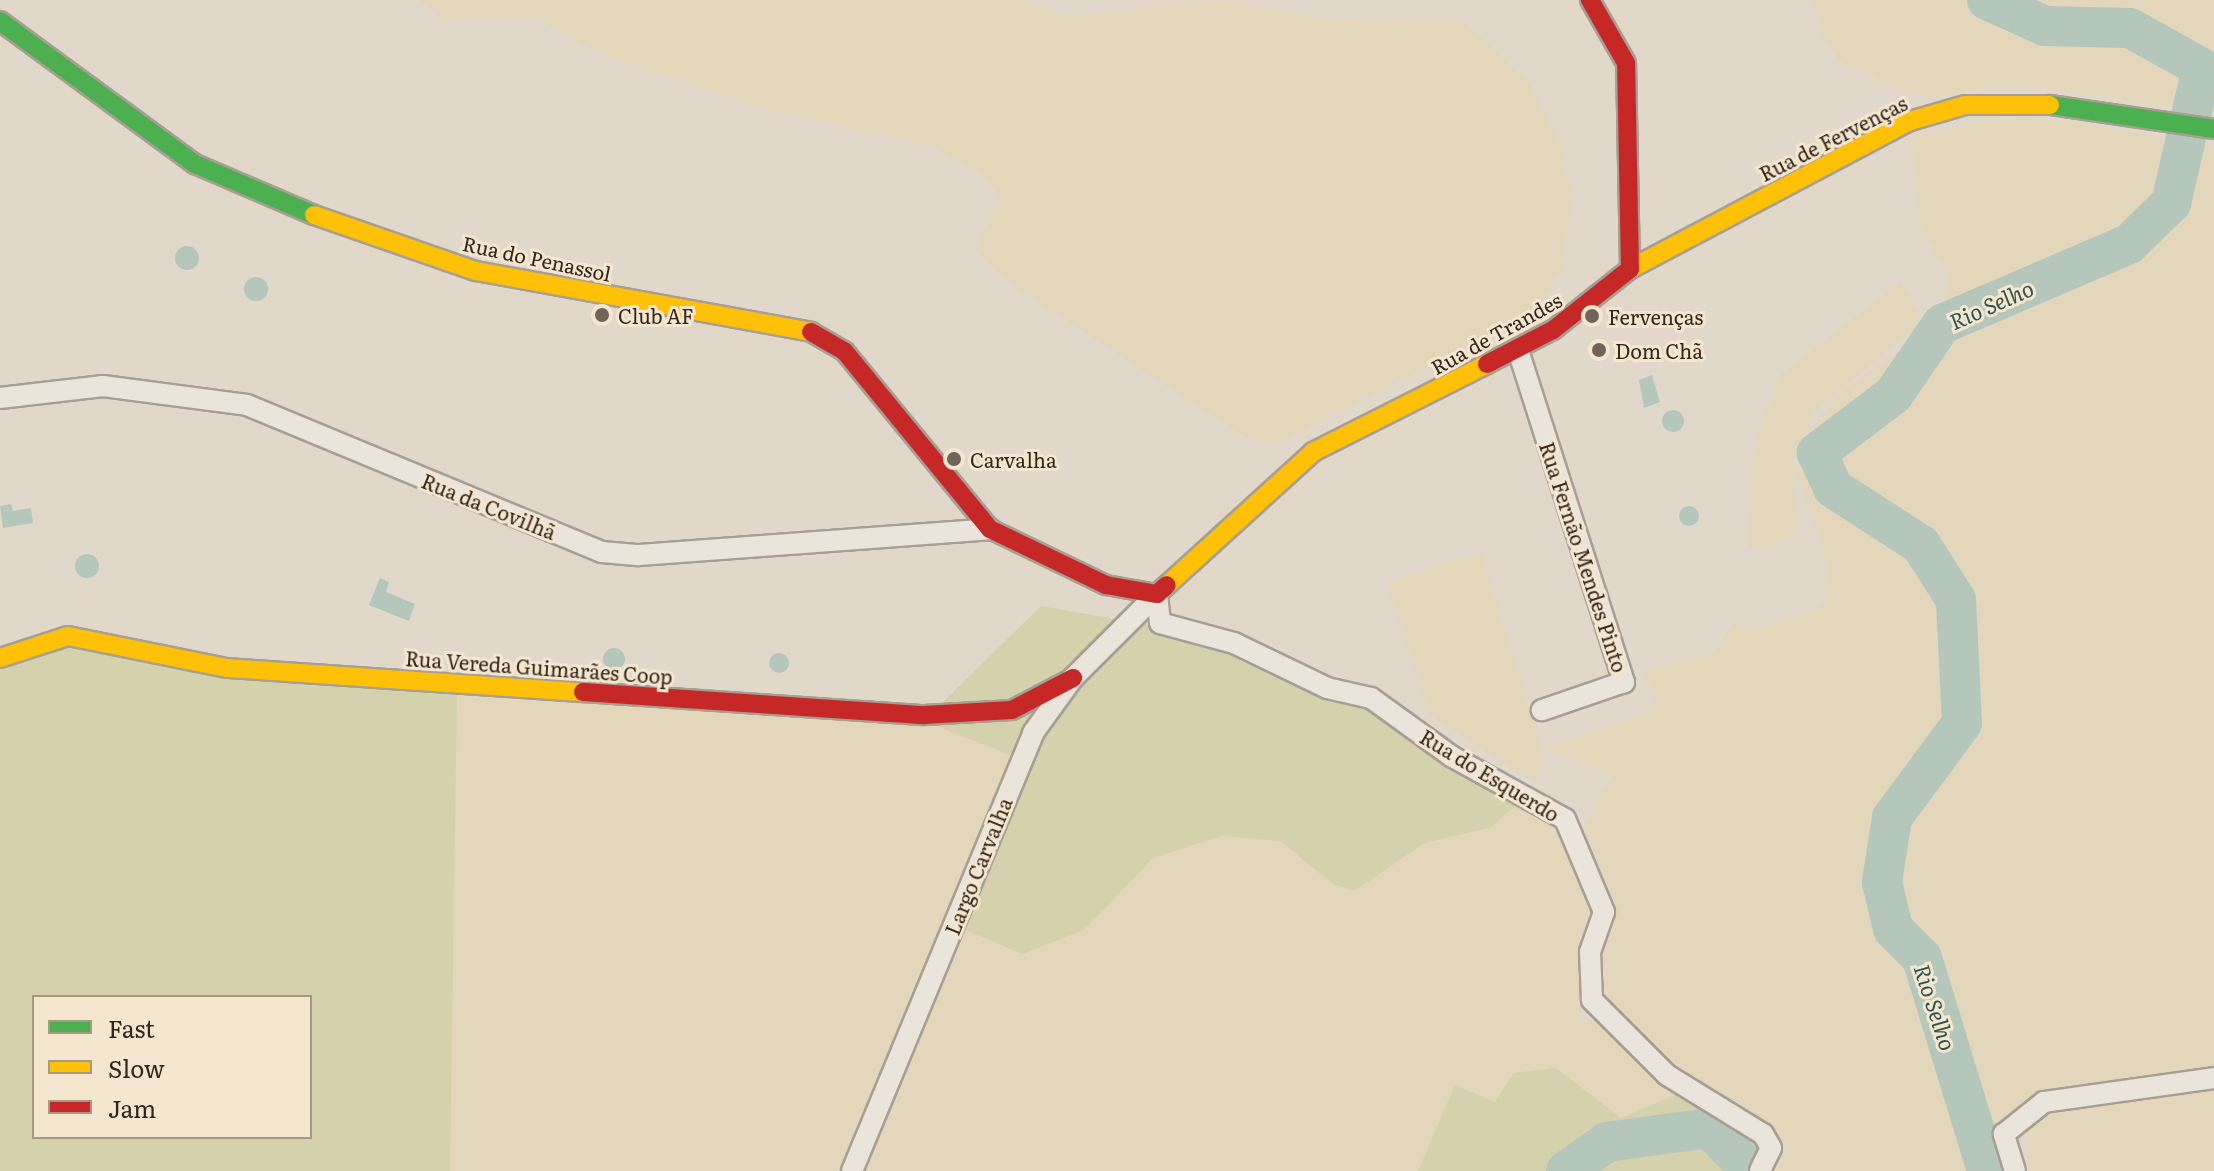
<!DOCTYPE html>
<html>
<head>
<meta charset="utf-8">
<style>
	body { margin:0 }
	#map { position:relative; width:2214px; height:1171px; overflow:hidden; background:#e2d8ca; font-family:Literata,serif }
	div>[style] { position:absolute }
	.farmland>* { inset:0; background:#e3d6ba }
	.green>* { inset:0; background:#d5d1ac }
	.water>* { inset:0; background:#b5c6ba }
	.round { border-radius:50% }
	.river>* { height:40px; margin:-20px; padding:0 20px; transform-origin:20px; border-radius:20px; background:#b5c6ba }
	.roads { filter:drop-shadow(2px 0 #a79e94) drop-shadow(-2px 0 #a79e94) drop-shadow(0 2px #a79e94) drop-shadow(0 -2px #a79e94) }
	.street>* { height:20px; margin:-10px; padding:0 10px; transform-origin:10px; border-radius:10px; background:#eae4db }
	.fast>* { height:18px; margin:-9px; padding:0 9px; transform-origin:9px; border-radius:9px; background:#4caf50 }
	.slow>* { height:18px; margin:-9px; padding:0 9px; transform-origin:9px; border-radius:9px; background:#ffc107 }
	.jam>* { height:18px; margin:-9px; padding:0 9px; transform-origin:9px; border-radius:9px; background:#c62828 }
	.dots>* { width:22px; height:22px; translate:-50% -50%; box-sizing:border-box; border:4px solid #f5e6cf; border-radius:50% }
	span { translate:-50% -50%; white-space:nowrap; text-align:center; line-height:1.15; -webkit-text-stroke:6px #f5e6cf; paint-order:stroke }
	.street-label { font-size:20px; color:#35261c }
	.poi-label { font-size:20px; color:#35261c }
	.left { translate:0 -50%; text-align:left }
	.water-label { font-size:22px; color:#2c554e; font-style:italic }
	.legend { position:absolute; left:32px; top:995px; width:280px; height:144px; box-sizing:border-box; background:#f5e6cf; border:2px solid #a89987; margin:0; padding:10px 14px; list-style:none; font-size:24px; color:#35261c }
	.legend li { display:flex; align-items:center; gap:16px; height:40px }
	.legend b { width:40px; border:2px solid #a89987 }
</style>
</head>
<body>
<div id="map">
	<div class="farmland">
		<div style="clip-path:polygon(419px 0,1025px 0,1070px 16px,1220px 0,1316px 17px,1464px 21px,1528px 81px,1557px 138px,1572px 194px,1563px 267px,1538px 307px,1469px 345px,1276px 445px,1248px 439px,1014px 287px,975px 250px,1000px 196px,984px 176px,933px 146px,774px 112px,594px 50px,535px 18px,442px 18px)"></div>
		<div style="clip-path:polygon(1813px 0,2214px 0,2214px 111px,2006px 84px,1938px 97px,1906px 93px,1841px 62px,1822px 36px)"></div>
		<div style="clip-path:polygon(2007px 118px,2078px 122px,2214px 147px,2214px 1078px,2037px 1102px,1991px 1130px,1960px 1022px,1943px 1025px,1980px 1149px,1974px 1171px,1770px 1171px,1779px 1144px,1673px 1074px,1595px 987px,1597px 946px,1611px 906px,1580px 833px,1612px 776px,1546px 748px,1657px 710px,1645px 671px,1713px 654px,1733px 623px,1759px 628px,1816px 611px,1828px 596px,1823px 543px,1796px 477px,1808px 435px,1838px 394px,1915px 341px,1945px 300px,1945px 272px,1921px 227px,1911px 138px)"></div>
		<div style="clip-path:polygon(1901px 281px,1923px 321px,1815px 411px,1793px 462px,1796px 536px,1750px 549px,1753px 452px,1779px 376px)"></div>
		<div style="clip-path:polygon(1481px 552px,1545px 759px,1535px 783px,1430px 715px,1386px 583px)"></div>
		<div style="clip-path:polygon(457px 689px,924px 721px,1016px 757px,1084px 930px,1153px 858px,1222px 836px,1280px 841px,1333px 884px,1354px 891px,1425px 843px,1492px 827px,1520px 801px,1560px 822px,1594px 908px,1590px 1007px,1577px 1012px,1582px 1025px,1599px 1016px,1680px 1093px,1621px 1118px,1556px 1068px,1495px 1102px,1456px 1086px,1418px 1171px,450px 1171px)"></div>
		<div style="clip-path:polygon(2214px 1083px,2214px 1171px,2028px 1171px,2027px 1131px,2050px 1107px)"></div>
	</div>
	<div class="green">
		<div style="clip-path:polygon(1041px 606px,1162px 627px,1371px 699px,1523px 798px,1492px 827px,1425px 843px,1354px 891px,1333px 884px,1280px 841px,1222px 836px,1153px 858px,1084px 930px,1022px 954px,947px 922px,1015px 757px,924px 721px)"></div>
		<div style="clip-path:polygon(evenodd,64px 643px,457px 689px,450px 1171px,0 1171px,0 668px,64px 643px,34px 997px,310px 997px,310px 1137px,34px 1137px,34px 997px)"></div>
		<div style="clip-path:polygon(1556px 1068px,1621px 1118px,1680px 1093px,1755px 1139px,1759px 1156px,1745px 1171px,1418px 1171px,1455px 1085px,1495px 1102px,1514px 1073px)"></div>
	</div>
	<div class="water">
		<div class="round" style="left:175px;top:246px;width:24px;height:24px"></div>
		<div class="round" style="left:244px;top:277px;width:24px;height:24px"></div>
		<div style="clip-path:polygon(1652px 375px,1660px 402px,1644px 408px,1639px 380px)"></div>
		<div class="round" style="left:1662px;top:410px;width:22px;height:22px"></div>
		<div style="clip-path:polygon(11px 504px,13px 511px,31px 508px,33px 523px,3px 528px,0 506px)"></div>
		<div class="round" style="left:1679px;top:506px;width:20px;height:20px"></div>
		<div class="round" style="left:75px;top:554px;width:24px;height:24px"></div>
		<div style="clip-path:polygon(380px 578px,389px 582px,386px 592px,415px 604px,409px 621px,369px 605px)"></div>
		<div class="round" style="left:603px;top:648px;width:22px;height:22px"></div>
		<div class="round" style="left:769px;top:653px;width:20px;height:20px"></div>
	</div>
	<div class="river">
		<div style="left:1987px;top:0;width:64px;rotate:24.1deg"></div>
		<div style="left:2045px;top:26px;width:85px;rotate:1.3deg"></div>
		<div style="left:2130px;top:28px;width:82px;rotate:29.1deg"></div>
		<div style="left:2202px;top:68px;width:139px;rotate:102.9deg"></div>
		<div style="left:2171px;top:203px;width:59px;rotate:135.7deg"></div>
		<div style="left:2129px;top:244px;width:203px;rotate:156.8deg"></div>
		<div style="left:1942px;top:324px;width:86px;rotate:124.6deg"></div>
		<div style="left:1893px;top:395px;width:96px;rotate:142.7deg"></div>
		<div style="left:1817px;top:453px;width:38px;rotate:65deg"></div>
		<div style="left:1833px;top:488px;width:105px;rotate:32.9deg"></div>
		<div style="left:1921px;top:545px;width:65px;rotate:57.5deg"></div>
		<div style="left:1956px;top:600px;width:123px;rotate:87.2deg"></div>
		<div style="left:1962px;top:723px;width:118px;rotate:126.4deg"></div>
		<div style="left:1892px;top:818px;width:65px;rotate:98.9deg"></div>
		<div style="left:1882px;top:882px;width:48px;rotate:76.8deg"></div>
		<div style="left:1893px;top:929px;width:41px;rotate:45deg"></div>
		<div style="left:1922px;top:958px;width:223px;rotate:73deg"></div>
		<div style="left:1566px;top:1171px;width:50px;rotate:-35.3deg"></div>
		<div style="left:1607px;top:1142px;width:103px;rotate:-7.8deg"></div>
		<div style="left:1709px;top:1128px;width:60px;rotate:45.7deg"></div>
	</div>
	<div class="roads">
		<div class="street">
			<div style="left:1518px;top:350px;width:349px;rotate:72.3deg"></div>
			<div style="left:1624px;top:682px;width:87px;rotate:161.1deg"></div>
			<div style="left:0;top:398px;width:104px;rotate:-6.6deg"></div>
			<div style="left:103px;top:386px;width:145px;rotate:7.5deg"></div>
			<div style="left:247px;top:405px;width:384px;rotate:22.5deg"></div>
			<div style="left:602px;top:552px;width:37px;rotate:5deg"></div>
			<div style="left:639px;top:555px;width:352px;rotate:-4.2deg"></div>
			<div style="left:1157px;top:594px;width:29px;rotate:84deg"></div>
			<div style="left:1160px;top:623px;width:77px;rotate:15.1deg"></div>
			<div style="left:1234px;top:643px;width:103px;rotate:25.8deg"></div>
			<div style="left:1327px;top:688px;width:45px;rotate:12.8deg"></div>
			<div style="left:1371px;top:698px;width:99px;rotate:35.9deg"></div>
			<div style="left:1451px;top:756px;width:130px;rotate:28.9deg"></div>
			<div style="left:1565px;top:819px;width:101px;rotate:67.2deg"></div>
			<div style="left:1604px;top:912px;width:42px;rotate:109.3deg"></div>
			<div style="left:1590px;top:952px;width:48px;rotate:87.6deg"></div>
			<div style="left:1592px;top:1000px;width:106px;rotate:45deg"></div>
			<div style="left:1667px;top:1075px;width:113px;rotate:31.6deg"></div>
			<div style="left:1763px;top:1134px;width:16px;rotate:60deg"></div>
			<div style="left:1771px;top:1148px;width:25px;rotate:116deg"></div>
			<div style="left:852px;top:1171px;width:474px;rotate:-67.5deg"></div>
			<div style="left:1033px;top:733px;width:68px;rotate:-54deg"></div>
			<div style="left:1073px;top:678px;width:119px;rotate:-45deg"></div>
			<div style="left:2015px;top:1171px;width:39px;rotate:-107deg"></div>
			<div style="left:2004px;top:1134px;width:51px;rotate:-38.7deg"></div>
			<div style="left:2044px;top:1102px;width:172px;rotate:-8deg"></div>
		</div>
		<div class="fast">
			<div style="left:0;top:21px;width:242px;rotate:36.3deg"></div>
			<div style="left:195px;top:164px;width:129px;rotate:23.2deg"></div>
			<div style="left:2050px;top:105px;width:166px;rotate:8.3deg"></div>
		</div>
		<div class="slow">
			<div style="left:314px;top:215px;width:171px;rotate:19.1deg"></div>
			<div style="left:476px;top:271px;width:341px;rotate:10.3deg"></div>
			<div style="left:1630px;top:269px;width:317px;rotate:-27.9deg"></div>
			<div style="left:1910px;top:121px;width:57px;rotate:-16.2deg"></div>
			<div style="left:1965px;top:105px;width:85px"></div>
			<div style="left:1167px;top:585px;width:197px;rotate:-42.3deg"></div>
			<div style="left:1313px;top:452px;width:195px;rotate:-26.8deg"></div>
			<div style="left:0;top:658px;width:71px;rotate:-17.9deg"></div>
			<div style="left:68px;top:636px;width:162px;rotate:11.4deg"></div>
			<div style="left:227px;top:668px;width:357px;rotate:3.9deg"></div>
		</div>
		<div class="jam">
			<div style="left:811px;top:332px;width:39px;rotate:30deg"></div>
			<div style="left:845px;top:352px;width:229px;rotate:50.7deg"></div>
			<div style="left:990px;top:529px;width:129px;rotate:25.8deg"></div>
			<div style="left:1106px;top:585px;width:52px;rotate:10deg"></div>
			<div style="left:1157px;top:594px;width:13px;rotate:-42deg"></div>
			<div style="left:1487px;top:364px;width:74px;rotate:-27.3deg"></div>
			<div style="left:1553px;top:330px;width:98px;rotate:-38.4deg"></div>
			<div style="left:1630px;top:269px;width:206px;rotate:-91.1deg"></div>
			<div style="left:1626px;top:63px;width:73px;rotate:-119.7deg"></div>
			<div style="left:583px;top:692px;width:342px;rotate:3.9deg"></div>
			<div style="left:924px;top:715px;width:88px;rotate:-3.3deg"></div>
			<div style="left:1012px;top:710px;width:69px;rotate:-27.7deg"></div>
		</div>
	</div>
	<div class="dots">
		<div style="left:602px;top:315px;background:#726459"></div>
		<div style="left:1592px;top:316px;background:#726459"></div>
		<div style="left:1599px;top:350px;background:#726459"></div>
		<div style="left:954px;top:459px;background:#726459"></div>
	</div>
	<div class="street-label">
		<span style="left:1833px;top:138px;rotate:-27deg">Rua de Fervenças</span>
		<span style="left:537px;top:258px;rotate:12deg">Rua do Penassol</span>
		<span style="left:1496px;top:333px;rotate:-29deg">Rua de Trandes</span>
		<span style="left:489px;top:506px;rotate:22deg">Rua da Covilhã</span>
		<span style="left:1584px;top:557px;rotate:72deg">Rua Fernão Mendes Pinto</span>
		<span style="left:539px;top:667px;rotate:4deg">Rua Vereda Guimarães Coop</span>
		<span style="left:1490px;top:775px;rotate:31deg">Rua do Esquerdo</span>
		<span style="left:978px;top:866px;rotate:-68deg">Largo Carvalha</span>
	</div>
	<div class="poi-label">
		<span class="left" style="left:618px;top:315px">Club AF</span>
		<span class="left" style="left:1608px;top:316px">Fervenças</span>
		<span class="left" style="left:1615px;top:350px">Dom Chã</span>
		<span class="left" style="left:970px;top:459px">Carvalha</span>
	</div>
	<div class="water-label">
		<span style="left:1991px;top:304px;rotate:-24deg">Rio Selho</span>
		<span style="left:1936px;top:1007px;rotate:72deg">Rio Selho</span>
	</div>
	<ul class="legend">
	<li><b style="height:10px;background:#4caf50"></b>Fast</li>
	<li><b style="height:10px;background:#ffc107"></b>Slow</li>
	<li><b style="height:10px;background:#c62828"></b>Jam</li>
	</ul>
</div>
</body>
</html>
